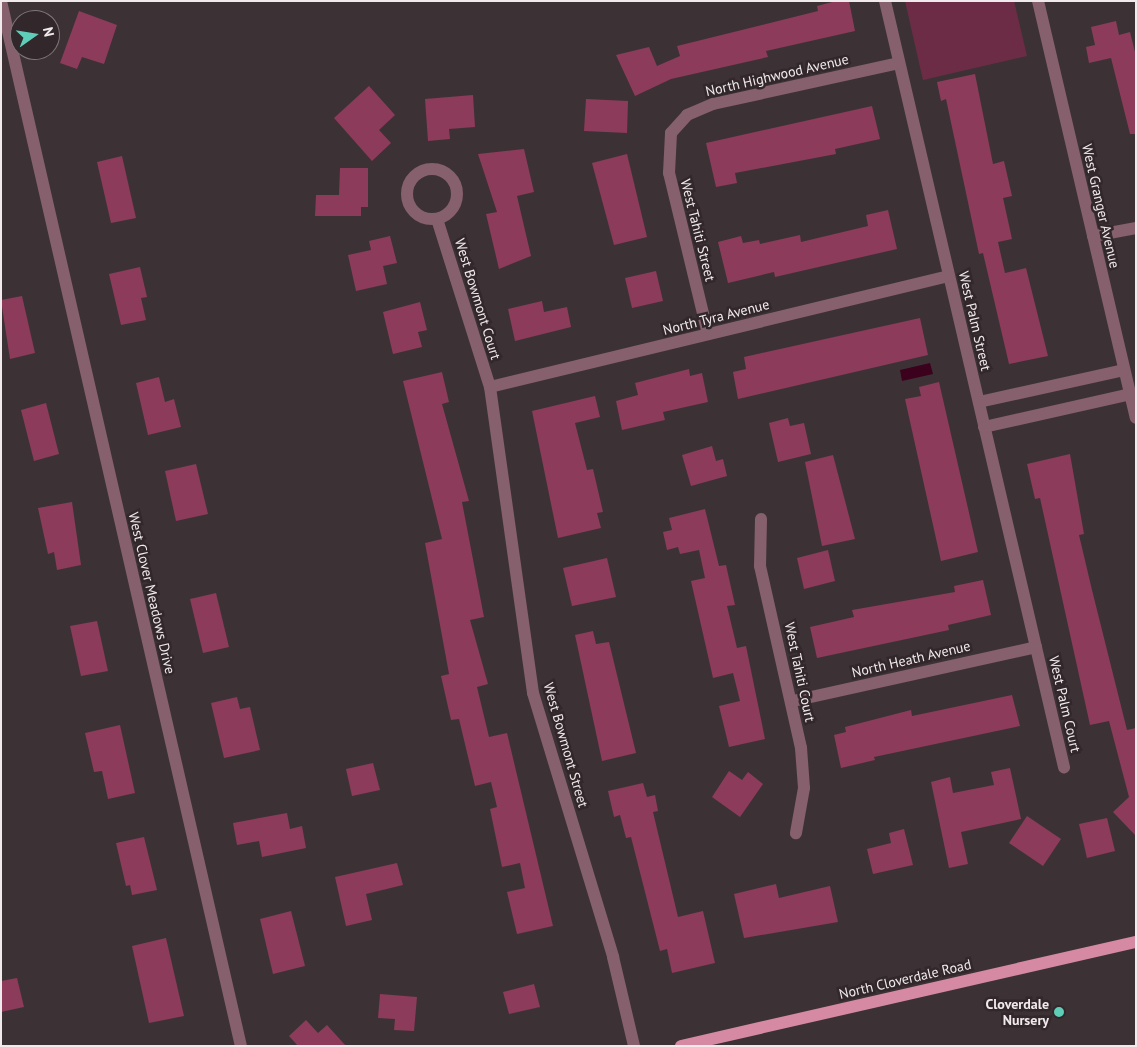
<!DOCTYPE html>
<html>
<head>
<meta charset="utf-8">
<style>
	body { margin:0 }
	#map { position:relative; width:1137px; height:1047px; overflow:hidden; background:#3c3235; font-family:"PT Sans",sans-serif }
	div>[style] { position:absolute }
	.green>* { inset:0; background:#6d2c45 }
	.water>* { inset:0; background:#3c011d }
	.building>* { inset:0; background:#8c3b5a }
	.minor>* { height:12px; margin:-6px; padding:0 6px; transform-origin:6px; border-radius:6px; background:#86606c }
	.minor>.ring { margin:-6px; padding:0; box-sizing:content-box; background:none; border:12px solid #86606c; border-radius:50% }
	.major>* { height:12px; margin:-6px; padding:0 6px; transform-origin:6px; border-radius:6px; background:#d589a2 }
	.dots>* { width:14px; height:14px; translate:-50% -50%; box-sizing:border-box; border:2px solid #32282b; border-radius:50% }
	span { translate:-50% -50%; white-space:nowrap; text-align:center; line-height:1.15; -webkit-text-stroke:5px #32282b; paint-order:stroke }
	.street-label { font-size:14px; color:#f1eaec }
	.poi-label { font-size:14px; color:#f1eaec; font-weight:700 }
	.right { translate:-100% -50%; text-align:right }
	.frame { position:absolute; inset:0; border:2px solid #f1eaec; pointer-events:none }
	.north { position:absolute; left:10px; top:10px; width:50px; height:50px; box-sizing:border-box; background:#32282b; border:1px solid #7e7678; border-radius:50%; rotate:77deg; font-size:14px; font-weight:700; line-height:20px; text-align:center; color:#f1eaec }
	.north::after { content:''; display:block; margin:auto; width:18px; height:22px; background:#5eceb8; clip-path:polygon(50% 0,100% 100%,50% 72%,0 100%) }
</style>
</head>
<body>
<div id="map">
	<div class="green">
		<div style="clip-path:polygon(905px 1px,1014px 1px,1027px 56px,923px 80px)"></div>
	</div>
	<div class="water">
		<div style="clip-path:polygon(930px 363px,933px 374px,902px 381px,900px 370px)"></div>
	</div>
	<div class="building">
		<div style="clip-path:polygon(836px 1px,849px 1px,855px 31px,766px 51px,768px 57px,671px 79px,635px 96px,616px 55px,649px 47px,657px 66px,680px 56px,677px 46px,818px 11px,817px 6px)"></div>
		<div style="clip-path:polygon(79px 11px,117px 25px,104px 64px,82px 57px,77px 69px,60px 63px)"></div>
		<div style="clip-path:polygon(1116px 21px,1119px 35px,1130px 32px,1136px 56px,1136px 134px,1130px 134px,1111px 58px,1089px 63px,1086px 47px,1095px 45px,1091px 27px)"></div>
		<div style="clip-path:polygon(975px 74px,993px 164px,1004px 161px,1012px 196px,1003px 198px,1012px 239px,998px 242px,1005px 273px,1026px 268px,1048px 356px,1009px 364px,983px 253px,979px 254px,946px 99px,941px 101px,937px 82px)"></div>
		<div style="clip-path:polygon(369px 86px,395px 115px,379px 130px,391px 143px,372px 161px,334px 118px)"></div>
		<div style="clip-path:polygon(473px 95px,475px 127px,449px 129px,450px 139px,428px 141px,425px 99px)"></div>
		<div style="clip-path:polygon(586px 99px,628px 101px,627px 133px,584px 131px)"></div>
		<div style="clip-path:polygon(872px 106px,880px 139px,835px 149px,836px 154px,735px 173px,737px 183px,716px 187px,706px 143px)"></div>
		<div style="clip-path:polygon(524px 149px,534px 192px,517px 196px,531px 256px,499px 269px,486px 214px,497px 212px,478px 154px)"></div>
		<div style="clip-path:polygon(627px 154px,647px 237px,614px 245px,592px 163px)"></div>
		<div style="clip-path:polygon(122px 156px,136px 218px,111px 223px,97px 162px)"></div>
		<div style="clip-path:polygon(340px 168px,368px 168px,368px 207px,361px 207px,361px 216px,315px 216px,316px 195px,339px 195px)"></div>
		<div style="clip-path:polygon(888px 210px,897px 249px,775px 277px,774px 272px,728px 283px,718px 242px,741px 236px,743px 243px,759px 240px,760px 244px,800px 235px,801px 242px,868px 226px,866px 215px)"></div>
		<div style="clip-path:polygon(390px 236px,397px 263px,383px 266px,387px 284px,356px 291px,348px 255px,371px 250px,369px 241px)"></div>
		<div style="clip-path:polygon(140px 267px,147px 297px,141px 298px,146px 320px,121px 325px,109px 274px)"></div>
		<div style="clip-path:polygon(656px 271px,663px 301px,632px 308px,625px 278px)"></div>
		<div style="clip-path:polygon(22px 296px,35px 353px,10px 359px,1px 300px)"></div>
		<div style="clip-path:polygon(542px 301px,544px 312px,567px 307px,571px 327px,515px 341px,508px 309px)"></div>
		<div style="clip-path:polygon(420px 302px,427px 330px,418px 332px,422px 347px,393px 354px,383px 312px)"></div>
		<div style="clip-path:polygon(920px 318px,928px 355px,738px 399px,733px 372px,746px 369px,744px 357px)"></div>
		<div style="clip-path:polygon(689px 369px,690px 376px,702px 373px,708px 402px,663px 412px,665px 420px,622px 430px,616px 401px,638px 395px,635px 383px)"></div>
		<div style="clip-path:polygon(442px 372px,449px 402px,442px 404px,469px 501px,462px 502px,484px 617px,470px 620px,488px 684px,477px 687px,489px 737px,507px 733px,553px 926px,517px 934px,507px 892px,525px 888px,520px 863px,502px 867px,490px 809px,497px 807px,491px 782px,475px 786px,459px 719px,451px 720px,441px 676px,449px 674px,425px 543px,442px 539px,403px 381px)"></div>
		<div style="clip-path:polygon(159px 377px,165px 402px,174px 399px,181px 427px,148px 435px,136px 383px)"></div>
		<div style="clip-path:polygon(939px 382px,978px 552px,941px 561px,905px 399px,921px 396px,919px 387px)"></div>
		<div style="clip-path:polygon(595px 396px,600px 417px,575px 423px,587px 470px,593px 469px,603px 512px,597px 513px,601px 528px,558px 538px,532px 411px)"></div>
		<div style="clip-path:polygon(46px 403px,59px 454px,34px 461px,21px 410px)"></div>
		<div style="clip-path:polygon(788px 418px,790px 426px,804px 423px,811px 454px,778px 462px,769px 423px)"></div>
		<div style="clip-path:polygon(712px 446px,716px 461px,723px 459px,727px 476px,691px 486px,682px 455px)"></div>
		<div style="clip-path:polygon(1070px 454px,1084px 534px,1079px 535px,1092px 590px,1127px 730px,1136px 728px,1136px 836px,1113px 812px,1129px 797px,1109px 721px,1090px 725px,1040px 498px,1035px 499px,1027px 464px)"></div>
		<div style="clip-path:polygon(833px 455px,855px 539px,822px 546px,805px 462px)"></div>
		<div style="clip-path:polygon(196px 464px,208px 514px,176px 521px,165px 471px)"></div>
		<div style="clip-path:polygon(72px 502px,81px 565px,57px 570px,54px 552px,48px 554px,38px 508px)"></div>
		<div style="clip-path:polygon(705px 509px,719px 566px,726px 565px,735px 605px,727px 606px,737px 648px,746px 646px,765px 739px,729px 747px,719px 706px,740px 701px,733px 673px,713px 678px,691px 581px,705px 578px,699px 550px,680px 554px,678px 547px,667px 550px,663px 532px,672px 530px,669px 518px)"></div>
		<div style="clip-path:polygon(828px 550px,835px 581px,804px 589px,797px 558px)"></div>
		<div style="clip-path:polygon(607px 558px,616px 597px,572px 606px,563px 568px)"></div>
		<div style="clip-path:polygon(983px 580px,991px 615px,948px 625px,949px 630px,817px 658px,810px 627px,854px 617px,852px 610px,955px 592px,954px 586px)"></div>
		<div style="clip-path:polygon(216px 593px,229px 647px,203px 653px,190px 599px)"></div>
		<div style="clip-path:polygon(97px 621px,108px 671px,81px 676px,70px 626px)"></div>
		<div style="clip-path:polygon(593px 631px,596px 644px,609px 642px,636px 753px,602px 761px,575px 635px)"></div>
		<div style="clip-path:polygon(1012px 695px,1020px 726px,874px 757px,875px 760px,841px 768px,834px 735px,846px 732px,845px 727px,911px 710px,912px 716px)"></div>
		<div style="clip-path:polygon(237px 697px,240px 709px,250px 707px,260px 750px,224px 758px,211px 703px)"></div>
		<div style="clip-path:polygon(120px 725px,135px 793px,108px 799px,102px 771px,94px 772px,85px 733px)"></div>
		<div style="clip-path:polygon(373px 763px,380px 790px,352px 796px,346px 769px)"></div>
		<div style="clip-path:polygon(1010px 768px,1021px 819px,961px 832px,968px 864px,949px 868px,931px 782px,950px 777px,953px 793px,994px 785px,991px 772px)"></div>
		<div style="clip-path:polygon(729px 771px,742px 780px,748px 772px,763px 784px,740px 817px,712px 797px)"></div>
		<div style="clip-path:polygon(643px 783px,647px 797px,655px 795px,658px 811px,653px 812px,678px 917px,703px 911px,715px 963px,672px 973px,667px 949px,660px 951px,631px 837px,626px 838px,620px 815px,614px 817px,608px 791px)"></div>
		<div style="clip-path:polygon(287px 813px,290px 829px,302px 826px,306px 848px,262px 857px,259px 841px,237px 845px,233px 823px)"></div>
		<div style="clip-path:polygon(1027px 816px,1061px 839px,1043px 866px,1009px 843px)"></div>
		<div style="clip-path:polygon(1107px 818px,1115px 851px,1087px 858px,1079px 824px)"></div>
		<div style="clip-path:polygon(904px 829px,913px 865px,873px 874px,867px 849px,891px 843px,889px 833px)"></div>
		<div style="clip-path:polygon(144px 837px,157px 890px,132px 895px,130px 885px,126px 886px,116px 843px)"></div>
		<div style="clip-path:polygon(397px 863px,403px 885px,366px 894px,372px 920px,346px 926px,335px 877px)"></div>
		<div style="clip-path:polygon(776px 884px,779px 898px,830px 886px,838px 922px,744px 938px,734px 894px)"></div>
		<div style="clip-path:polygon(291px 911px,305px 966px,273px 974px,260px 919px)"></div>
		<div style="clip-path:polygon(166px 938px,184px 1016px,149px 1023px,132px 946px)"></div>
		<div style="clip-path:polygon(17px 978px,24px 1007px,1px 1012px,1px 981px)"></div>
		<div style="clip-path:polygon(534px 984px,540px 1007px,509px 1014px,503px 992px)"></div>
		<div style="clip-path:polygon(380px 994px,417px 997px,414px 1031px,394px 1030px,395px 1019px,378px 1018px)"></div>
		<div style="clip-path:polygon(306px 1020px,318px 1033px,327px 1025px,346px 1046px,298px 1046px,289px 1036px)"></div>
	</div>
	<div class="minor">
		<div style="left:1px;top:1px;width:1072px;rotate:77.07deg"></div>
		<div style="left:885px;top:1px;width:787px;rotate:76.85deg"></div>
		<div style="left:1038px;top:1px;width:428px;rotate:76.8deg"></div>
		<div class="ring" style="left:407px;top:169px;width:38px;height:38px"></div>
		<div style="left:437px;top:219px;width:176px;rotate:72.5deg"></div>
		<div style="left:490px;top:387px;width:309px;rotate:82deg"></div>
		<div style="left:533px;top:693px;width:276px;rotate:73.1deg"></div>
		<div style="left:613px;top:957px;width:91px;rotate:76.7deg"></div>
		<div style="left:1093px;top:236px;width:44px;rotate:-10.5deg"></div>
		<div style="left:708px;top:334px;width:166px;rotate:-103.6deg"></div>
		<div style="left:669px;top:173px;width:40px;rotate:-87.1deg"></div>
		<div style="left:671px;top:133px;width:24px;rotate:-48deg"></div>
		<div style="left:687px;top:115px;width:28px;rotate:-23deg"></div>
		<div style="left:713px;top:104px;width:190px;rotate:-12.4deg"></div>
		<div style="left:490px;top:387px;width:472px;rotate:-13.6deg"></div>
		<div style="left:979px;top:402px;width:148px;rotate:-12.4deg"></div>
		<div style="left:984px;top:427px;width:150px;rotate:-12.7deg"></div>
		<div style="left:761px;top:519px;width:47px;rotate:91.2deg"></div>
		<div style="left:760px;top:566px;width:187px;rotate:77.3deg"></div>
		<div style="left:801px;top:748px;width:40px;rotate:85.7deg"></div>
		<div style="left:804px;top:788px;width:46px;rotate:100.1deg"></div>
		<div style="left:793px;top:701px;width:249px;rotate:-12.5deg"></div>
	</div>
	<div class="major">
		<div style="left:681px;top:1046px;width:467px;rotate:-12.9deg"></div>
	</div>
	<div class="dots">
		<div style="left:1059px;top:1012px;background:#5eceb8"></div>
	</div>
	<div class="street-label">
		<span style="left:777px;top:75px;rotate:-13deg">North Highwood Avenue</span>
		<span style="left:1101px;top:206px;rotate:77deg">West Granger Avenue</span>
		<span style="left:698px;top:230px;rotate:76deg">West Tahiti Street</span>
		<span style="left:478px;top:299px;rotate:73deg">West Bowmont Court</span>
		<span style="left:716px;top:317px;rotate:-14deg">North Tyra Avenue</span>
		<span style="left:975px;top:321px;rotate:77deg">West Palm Street</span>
		<span style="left:152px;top:593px;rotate:77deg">West Clover Meadows Drive</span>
		<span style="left:911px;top:659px;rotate:-13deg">North Heath Avenue</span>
		<span style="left:800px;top:672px;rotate:78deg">West Tahiti Court</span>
		<span style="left:1065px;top:704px;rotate:77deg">West Palm Court</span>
		<span style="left:566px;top:745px;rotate:74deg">West Bowmont Street</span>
		<span style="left:905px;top:979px;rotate:-13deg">North Cloverdale Road</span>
	</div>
	<div class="poi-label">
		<span class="right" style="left:1049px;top:1012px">Cloverdale<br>Nursery</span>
	</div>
	<div class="frame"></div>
	<div class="north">N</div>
</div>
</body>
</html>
